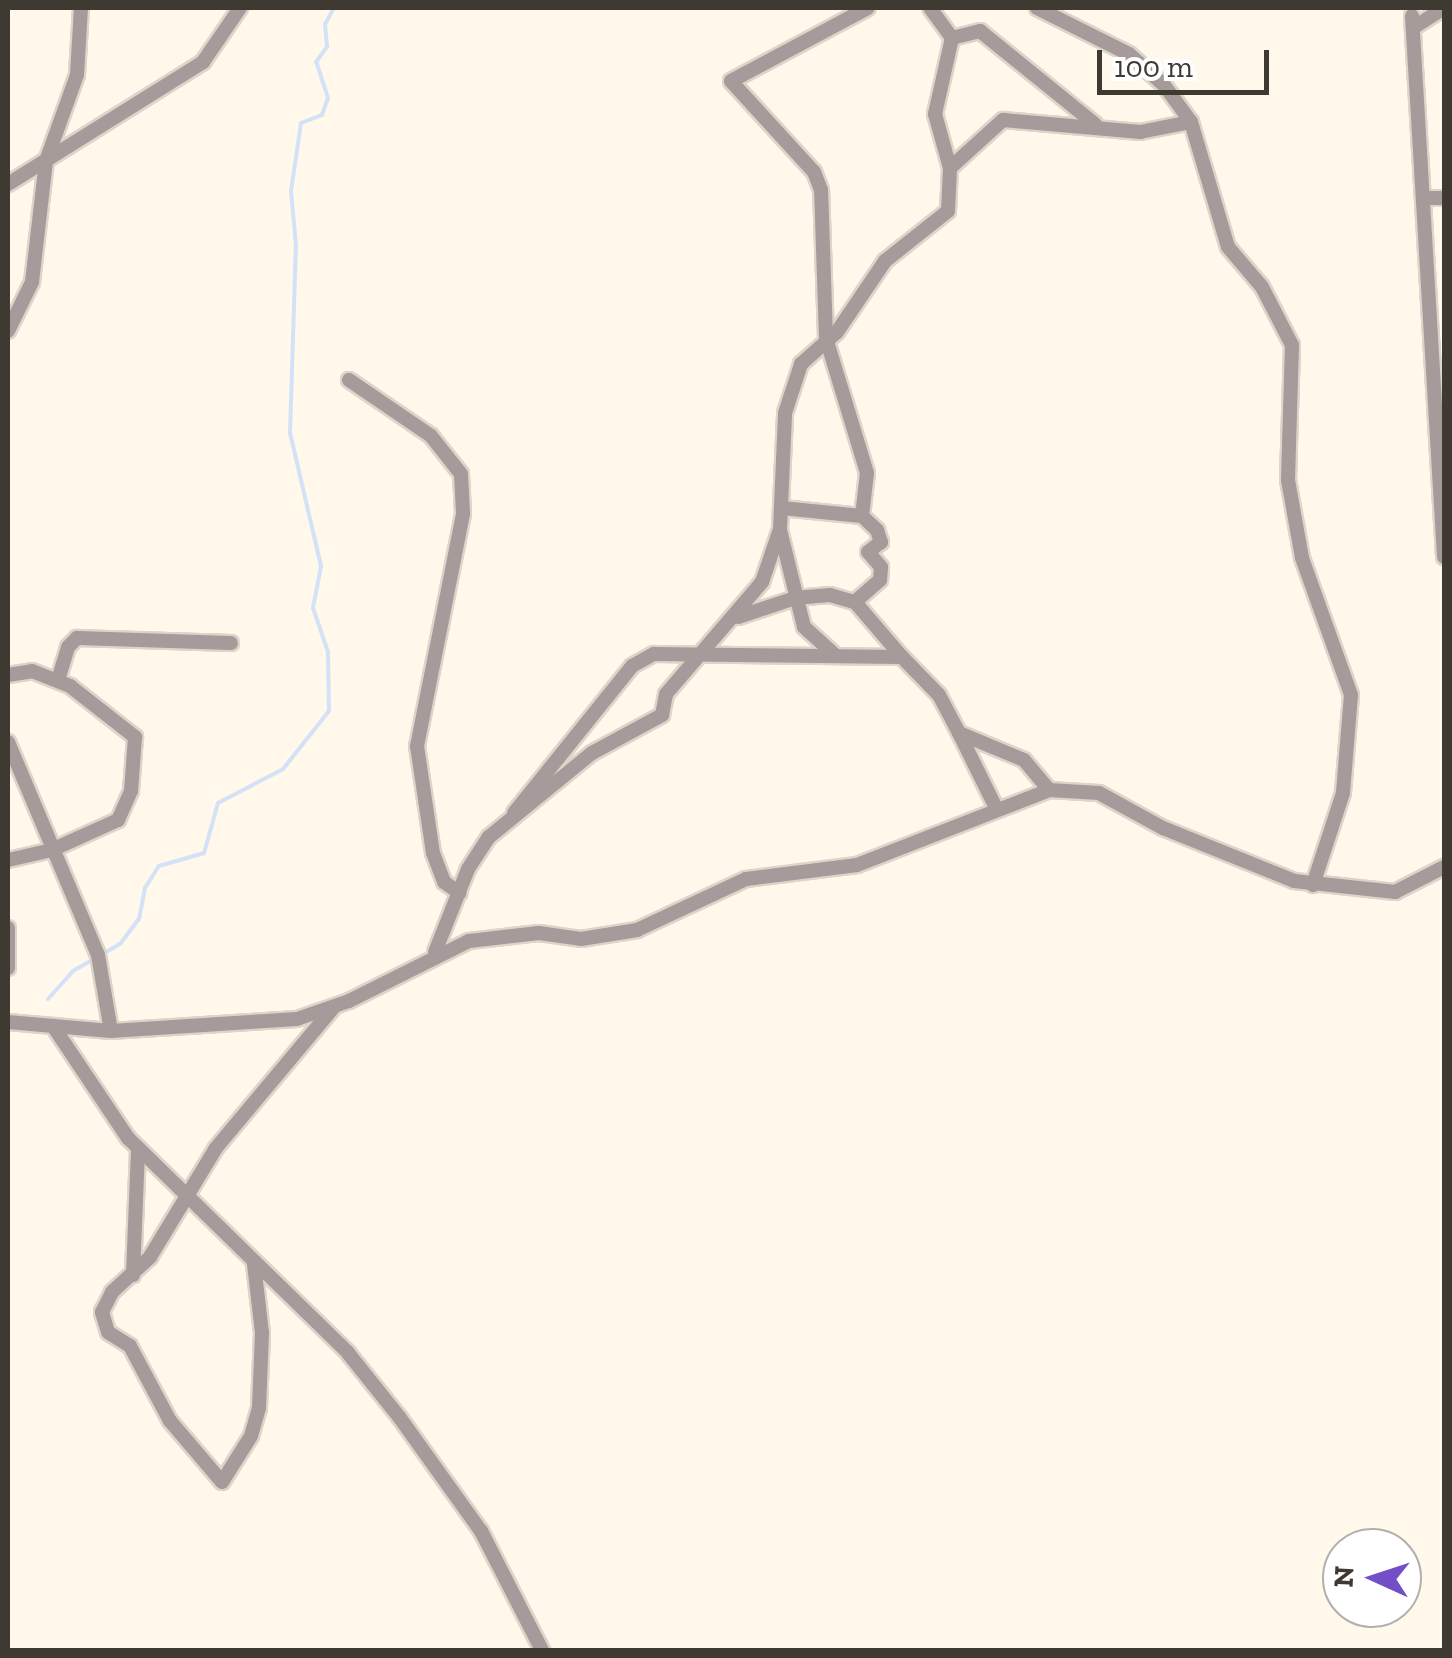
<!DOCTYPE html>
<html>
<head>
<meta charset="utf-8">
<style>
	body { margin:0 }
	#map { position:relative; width:1452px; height:1658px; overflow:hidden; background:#fff8eb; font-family:"Zilla Slab",serif }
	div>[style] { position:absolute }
	.stream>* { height:4px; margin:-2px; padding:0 2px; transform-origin:2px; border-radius:2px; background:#d3e2f6 }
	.roads { filter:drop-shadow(2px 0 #dcd6ca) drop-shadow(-2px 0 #dcd6ca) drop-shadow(0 2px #dcd6ca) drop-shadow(0 -2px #dcd6ca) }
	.street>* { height:14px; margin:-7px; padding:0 7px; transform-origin:7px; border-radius:7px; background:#a69a9a }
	span { translate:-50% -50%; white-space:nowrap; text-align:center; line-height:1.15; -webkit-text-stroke:8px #fff; paint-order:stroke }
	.frame { position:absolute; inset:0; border:10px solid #3e3a31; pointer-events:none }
	.north { position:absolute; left:1322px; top:1528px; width:100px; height:100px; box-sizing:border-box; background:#fff; border:2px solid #b2b0ad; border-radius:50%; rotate:273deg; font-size:28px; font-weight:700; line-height:40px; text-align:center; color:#3e3a31 }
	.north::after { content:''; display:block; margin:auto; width:35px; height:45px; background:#724ec7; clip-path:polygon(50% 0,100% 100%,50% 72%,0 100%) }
	.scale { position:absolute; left:1097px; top:50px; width:172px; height:45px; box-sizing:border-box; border:5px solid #3e3a31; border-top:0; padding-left:12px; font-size:30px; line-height:35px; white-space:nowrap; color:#3e3a31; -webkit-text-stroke:8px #fff; paint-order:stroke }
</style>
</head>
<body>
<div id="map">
	<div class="stream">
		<div style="left:48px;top:999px;width:38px;rotate:-48deg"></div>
		<div style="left:73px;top:971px;width:54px;rotate:-29.9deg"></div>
		<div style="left:120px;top:944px;width:31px;rotate:-53deg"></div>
		<div style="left:139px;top:919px;width:32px;rotate:-79deg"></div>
		<div style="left:145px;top:888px;width:26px;rotate:-58deg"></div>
		<div style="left:159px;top:866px;width:47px;rotate:-16.1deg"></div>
		<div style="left:204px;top:853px;width:52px;rotate:-74.4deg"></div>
		<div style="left:218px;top:803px;width:73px;rotate:-27.6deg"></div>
		<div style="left:283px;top:769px;width:74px;rotate:-51.6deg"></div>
		<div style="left:329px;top:711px;width:59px;rotate:-91deg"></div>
		<div style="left:328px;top:652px;width:46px;rotate:-108.8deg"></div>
		<div style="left:313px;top:608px;width:43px;rotate:-79.2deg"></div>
		<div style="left:321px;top:566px;width:137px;rotate:-103.1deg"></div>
		<div style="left:290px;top:433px;width:187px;rotate:-88.2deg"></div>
		<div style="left:296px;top:246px;width:55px;rotate:-95.2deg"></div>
		<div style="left:291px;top:191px;width:69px;rotate:-81.6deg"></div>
		<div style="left:301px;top:123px;width:22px;rotate:-21deg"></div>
		<div style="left:322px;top:115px;width:18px;rotate:-71deg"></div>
		<div style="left:328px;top:98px;width:38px;rotate:-108deg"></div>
		<div style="left:316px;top:62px;width:19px;rotate:-54deg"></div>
		<div style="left:327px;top:47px;width:23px;rotate:-95deg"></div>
		<div style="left:325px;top:24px;width:18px;rotate:-61deg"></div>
	</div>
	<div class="roads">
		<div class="street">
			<div style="left:1037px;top:8px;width:103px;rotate:26.6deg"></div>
			<div style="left:1129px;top:54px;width:47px;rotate:41.5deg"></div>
			<div style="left:1164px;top:85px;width:46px;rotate:53.9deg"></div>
			<div style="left:1191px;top:122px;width:130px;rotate:73.5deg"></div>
			<div style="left:1228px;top:247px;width:52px;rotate:49.6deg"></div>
			<div style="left:1262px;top:287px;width:65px;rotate:62.7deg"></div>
			<div style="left:1292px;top:345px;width:135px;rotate:91.7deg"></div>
			<div style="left:1288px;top:480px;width:79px;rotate:79.8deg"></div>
			<div style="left:1302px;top:558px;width:145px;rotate:70.3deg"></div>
			<div style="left:1351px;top:695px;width:98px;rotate:94.7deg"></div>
			<div style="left:1343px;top:793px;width:97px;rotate:108.1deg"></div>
			<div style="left:1412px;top:16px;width:542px;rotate:86.61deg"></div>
			<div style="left:1413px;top:28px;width:37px;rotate:-33deg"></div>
			<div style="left:952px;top:38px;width:29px;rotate:-14deg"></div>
			<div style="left:980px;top:31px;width:148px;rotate:39deg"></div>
			<div style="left:950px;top:168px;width:72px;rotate:-42.2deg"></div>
			<div style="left:1003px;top:120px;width:138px;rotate:5deg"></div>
			<div style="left:1140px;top:132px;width:52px;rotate:-11.1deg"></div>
			<div style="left:8px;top:184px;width:230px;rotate:-32deg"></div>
			<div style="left:203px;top:62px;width:65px;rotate:-55.6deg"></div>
			<div style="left:1423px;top:198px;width:21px"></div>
			<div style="left:8px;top:331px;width:55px;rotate:-63.9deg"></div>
			<div style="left:32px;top:282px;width:122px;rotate:-83.4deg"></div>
			<div style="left:46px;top:161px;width:91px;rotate:-70.2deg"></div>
			<div style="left:77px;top:75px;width:67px;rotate:-86.6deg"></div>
			<div style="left:349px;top:380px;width:99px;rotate:34.3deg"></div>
			<div style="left:431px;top:436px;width:48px;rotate:51.7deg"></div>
			<div style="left:461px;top:474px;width:40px;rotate:87.1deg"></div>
			<div style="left:463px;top:514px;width:237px;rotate:101.2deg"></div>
			<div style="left:417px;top:746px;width:108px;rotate:81.5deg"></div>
			<div style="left:433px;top:853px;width:31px;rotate:69deg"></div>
			<div style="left:444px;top:882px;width:19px;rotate:35deg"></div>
			<div style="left:782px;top:508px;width:80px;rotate:5.7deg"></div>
			<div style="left:862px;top:516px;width:21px;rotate:43deg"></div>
			<div style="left:877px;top:530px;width:13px;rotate:72deg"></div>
			<div style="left:881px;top:542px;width:16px;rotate:142deg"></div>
			<div style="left:868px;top:552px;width:20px;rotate:49deg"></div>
			<div style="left:881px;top:567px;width:13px;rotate:94deg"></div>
			<div style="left:880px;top:580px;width:33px;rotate:139deg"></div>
			<div style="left:862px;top:516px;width:43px;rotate:-83.4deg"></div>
			<div style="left:867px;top:473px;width:141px;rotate:-106.9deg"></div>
			<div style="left:826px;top:338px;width:148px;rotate:-91.9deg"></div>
			<div style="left:821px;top:190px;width:19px;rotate:-111deg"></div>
			<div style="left:814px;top:172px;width:123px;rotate:-132.4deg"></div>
			<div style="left:731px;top:81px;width:155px;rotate:-28.1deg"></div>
			<div style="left:780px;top:530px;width:100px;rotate:76.1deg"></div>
			<div style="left:804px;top:627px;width:42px;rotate:42.1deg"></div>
			<div style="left:738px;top:617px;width:60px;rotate:-18.4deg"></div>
			<div style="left:795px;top:598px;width:35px;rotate:-5deg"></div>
			<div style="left:830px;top:595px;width:26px;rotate:16deg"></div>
			<div style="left:855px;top:602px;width:72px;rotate:49.5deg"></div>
			<div style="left:8px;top:675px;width:24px;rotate:-9deg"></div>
			<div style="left:32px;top:671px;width:41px;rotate:21.5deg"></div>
			<div style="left:70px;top:686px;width:83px;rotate:38.1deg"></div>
			<div style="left:135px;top:737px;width:54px;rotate:94.2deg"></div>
			<div style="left:131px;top:791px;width:32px;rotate:114deg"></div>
			<div style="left:118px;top:820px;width:72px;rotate:155.6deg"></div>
			<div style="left:52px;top:850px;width:45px;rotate:167.2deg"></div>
			<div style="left:58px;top:680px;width:34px;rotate:-73deg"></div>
			<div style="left:68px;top:647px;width:13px;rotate:-45deg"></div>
			<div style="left:77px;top:638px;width:154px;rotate:1.9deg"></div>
			<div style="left:959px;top:733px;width:84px;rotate:63.7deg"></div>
			<div style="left:8px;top:742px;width:231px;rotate:67.1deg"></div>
			<div style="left:98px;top:955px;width:77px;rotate:80.3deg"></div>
			<div style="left:514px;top:813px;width:189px;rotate:-51.2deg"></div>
			<div style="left:632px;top:666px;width:25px;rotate:-29deg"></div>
			<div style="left:654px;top:654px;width:248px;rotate:0.7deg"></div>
			<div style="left:902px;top:657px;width:53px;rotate:45.8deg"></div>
			<div style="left:939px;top:695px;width:43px;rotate:62.2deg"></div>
			<div style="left:959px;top:733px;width:70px;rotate:22.6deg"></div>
			<div style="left:1024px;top:760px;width:39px;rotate:50deg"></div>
			<div style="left:8px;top:928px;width:40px;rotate:90deg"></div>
			<div style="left:435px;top:952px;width:89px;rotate:-68.3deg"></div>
			<div style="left:468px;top:869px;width:38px;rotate:-57deg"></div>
			<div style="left:489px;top:837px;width:133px;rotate:-39.2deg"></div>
			<div style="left:592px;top:753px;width:80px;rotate:-28.5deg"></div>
			<div style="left:662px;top:715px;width:21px;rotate:-79deg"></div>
			<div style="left:666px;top:694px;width:148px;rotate:-49.4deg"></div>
			<div style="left:762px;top:582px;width:56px;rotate:-71.2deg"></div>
			<div style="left:780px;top:529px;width:116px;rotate:-87.5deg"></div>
			<div style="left:785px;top:413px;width:52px;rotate:-71.9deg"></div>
			<div style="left:801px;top:364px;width:48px;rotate:-41.6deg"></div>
			<div style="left:837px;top:332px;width:86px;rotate:-55.9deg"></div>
			<div style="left:885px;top:261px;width:80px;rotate:-38.4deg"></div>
			<div style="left:948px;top:211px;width:43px;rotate:-87.3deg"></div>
			<div style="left:950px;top:168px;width:56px;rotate:-105.5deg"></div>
			<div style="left:935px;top:114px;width:78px;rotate:-77.4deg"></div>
			<div style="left:952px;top:38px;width:37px;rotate:-126deg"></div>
			<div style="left:8px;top:1022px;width:103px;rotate:5deg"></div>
			<div style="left:111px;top:1031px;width:186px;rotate:-3.7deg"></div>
			<div style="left:297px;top:1019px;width:55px;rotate:-19.1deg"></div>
			<div style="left:349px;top:1001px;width:134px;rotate:-26.6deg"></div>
			<div style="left:469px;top:941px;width:70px;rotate:-6.5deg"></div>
			<div style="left:539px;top:933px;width:42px;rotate:8.1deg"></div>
			<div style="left:581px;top:939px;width:57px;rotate:-9.1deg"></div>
			<div style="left:637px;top:930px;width:120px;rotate:-25.1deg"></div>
			<div style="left:746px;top:879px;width:112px;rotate:-7.2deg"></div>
			<div style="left:857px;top:865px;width:206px;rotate:-21.3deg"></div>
			<div style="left:1049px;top:790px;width:50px;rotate:3.4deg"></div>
			<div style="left:1099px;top:793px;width:73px;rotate:28.7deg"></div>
			<div style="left:1163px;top:828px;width:141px;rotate:22deg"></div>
			<div style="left:1294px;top:881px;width:102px;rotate:6.2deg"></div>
			<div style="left:1395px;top:892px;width:55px;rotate:-27deg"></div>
			<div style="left:53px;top:1026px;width:135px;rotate:56.2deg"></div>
			<div style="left:128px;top:1138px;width:308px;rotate:44.3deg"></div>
			<div style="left:348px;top:1353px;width:83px;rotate:51.3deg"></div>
			<div style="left:400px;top:1418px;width:139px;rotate:54.4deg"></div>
			<div style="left:481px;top:1531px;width:134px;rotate:62.9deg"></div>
			<div style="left:254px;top:1264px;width:69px;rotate:83.4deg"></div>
			<div style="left:262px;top:1333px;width:75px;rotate:92.3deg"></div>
			<div style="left:259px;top:1408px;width:29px;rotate:106deg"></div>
			<div style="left:251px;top:1436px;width:54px;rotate:122.2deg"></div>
			<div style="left:222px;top:1482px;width:80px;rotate:-130.4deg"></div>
			<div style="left:170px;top:1421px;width:85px;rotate:-118.1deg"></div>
			<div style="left:130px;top:1346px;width:26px;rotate:-148deg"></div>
			<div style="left:108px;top:1332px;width:21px;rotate:-107deg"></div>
			<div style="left:102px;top:1312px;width:22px;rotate:-63deg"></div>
			<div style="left:112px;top:1292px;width:52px;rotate:-42.6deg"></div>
			<div style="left:150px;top:1257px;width:127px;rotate:-58.8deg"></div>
			<div style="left:216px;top:1148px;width:184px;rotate:-50.1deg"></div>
			<div style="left:133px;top:1275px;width:127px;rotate:-87.7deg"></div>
		</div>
	</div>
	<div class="frame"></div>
	<div class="north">N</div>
	<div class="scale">100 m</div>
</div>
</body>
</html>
